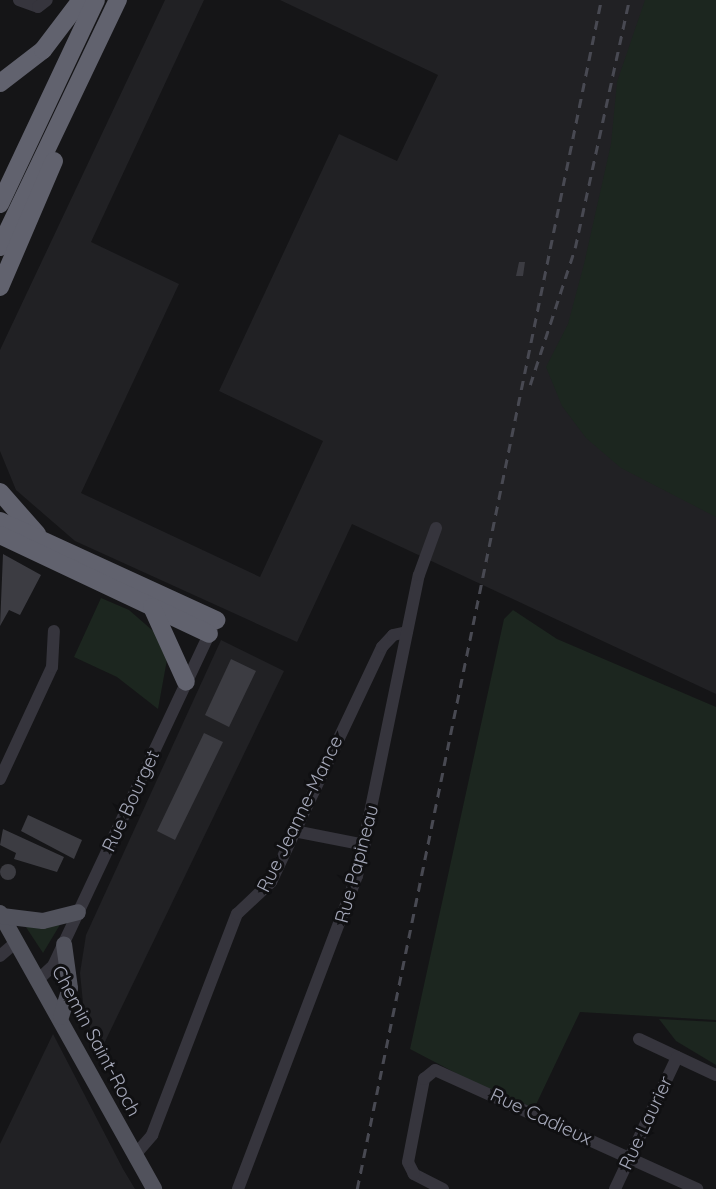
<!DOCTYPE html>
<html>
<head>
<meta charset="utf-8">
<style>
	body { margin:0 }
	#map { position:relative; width:716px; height:1189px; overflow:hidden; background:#151517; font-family:Quicksand,sans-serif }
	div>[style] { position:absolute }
	.built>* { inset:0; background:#212124 }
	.green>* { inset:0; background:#1c261f }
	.building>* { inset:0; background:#3c3c42 }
	.round { border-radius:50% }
	.minor>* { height:12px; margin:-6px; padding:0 6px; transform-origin:6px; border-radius:6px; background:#36353d }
	.major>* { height:16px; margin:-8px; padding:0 8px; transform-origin:8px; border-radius:8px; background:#51525c }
	.highway>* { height:18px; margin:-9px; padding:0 9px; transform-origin:9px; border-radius:9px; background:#61626e }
	.rail>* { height:2.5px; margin-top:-1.25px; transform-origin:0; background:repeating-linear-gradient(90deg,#484952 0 9px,transparent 0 16px) }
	span { translate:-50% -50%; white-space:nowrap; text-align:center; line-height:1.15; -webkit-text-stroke:6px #101012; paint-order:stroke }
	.street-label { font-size:19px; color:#a5a8b9 }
</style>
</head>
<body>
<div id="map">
	<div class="built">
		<div style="clip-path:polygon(165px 0,204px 0,91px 242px,179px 284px,81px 493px,260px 577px,323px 441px,219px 391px,339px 134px,397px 161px,438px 75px,280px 0,716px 0,716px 694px,352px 524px,297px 642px,75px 541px,16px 490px,0 451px,0 350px)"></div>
		<div style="clip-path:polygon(221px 640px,284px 671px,100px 1052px,84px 1013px,80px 973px,86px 935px)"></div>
		<div style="clip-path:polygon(53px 1034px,123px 1169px,135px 1189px,0 1189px,0 1144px)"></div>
	</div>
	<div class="green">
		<div style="clip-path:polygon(645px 0,716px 0,716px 517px,621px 468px,586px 438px,562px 406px,546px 367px,568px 324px,584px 264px,611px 144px,617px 82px)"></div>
		<div style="clip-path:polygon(101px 598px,129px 610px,160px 637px,168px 654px,158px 709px,117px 677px,74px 657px)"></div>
		<div style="clip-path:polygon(513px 610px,557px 639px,716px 707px,716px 1020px,580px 1012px,532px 1113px,410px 1049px,504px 619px)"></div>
		<div style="clip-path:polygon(61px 923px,43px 953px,24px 924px)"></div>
		<div style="clip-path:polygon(659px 1019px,716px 1022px,716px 1065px,676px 1041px)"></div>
	</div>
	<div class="building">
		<div style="clip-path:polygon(519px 262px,525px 262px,523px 276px,516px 276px)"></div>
		<div style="clip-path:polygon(3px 554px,41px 575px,20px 615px,9px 610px,0 626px)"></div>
		<div style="clip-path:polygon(231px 659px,256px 671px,229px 727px,205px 715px)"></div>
		<div style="clip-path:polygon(204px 733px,223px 742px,175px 840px,157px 831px)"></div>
		<div style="clip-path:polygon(28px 815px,82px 840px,74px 859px,21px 831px)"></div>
		<div style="clip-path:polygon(3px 829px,64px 857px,57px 872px,14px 859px,16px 853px,0 845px)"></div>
		<div class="round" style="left:0;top:864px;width:16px;height:16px"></div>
	</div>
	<div class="minor">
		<div style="left:19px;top:0;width:20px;rotate:20deg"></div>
		<div style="left:38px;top:7px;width:11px;rotate:-38deg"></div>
		<div style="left:0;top:779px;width:123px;rotate:-65.1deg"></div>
		<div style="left:52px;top:667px;width:36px;rotate:-87deg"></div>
		<div style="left:294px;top:831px;width:72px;rotate:11.2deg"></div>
		<div style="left:0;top:956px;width:23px;rotate:-41deg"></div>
		<div style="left:40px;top:978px;width:18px;rotate:-43deg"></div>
		<div style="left:53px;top:966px;width:374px;rotate:-64.8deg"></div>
		<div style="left:639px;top:1039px;width:85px;rotate:25.1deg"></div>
		<div style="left:134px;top:1156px;width:28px;rotate:-49deg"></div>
		<div style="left:152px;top:1135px;width:237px;rotate:-69deg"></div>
		<div style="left:237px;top:914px;width:47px;rotate:-43.3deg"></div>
		<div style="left:271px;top:882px;width:260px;rotate:-64.7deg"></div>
		<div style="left:382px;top:647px;width:16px;rotate:-47deg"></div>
		<div style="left:393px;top:635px;width:14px;rotate:-12deg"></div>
		<div style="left:238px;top:1189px;width:335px;rotate:-69.2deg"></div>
		<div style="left:357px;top:876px;width:307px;rotate:-78.4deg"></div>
		<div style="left:419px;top:575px;width:50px;rotate:-70.1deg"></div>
		<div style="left:443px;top:1189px;width:33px;rotate:-153deg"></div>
		<div style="left:414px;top:1174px;width:13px;rotate:-117deg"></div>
		<div style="left:408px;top:1162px;width:85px;rotate:-79.1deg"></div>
		<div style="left:424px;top:1079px;width:14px;rotate:-39deg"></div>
		<div style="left:435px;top:1070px;width:288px;rotate:24.4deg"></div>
		<div style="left:615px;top:1189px;width:146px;rotate:-64.8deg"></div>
	</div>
	<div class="major">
		<div style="left:0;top:913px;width:316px;rotate:60.8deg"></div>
		<div style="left:2px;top:916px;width:41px;rotate:7deg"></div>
		<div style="left:43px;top:921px;width:36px;rotate:-14deg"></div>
		<div style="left:61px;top:1017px;width:30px;rotate:-73deg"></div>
		<div style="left:70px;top:988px;width:44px;rotate:-97.8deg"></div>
	</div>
	<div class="highway">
		<div style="left:0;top:83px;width:54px;rotate:-37.5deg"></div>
		<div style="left:43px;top:50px;width:63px;rotate:-52.8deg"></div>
		<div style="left:0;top:204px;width:225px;rotate:-64.8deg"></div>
		<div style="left:0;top:247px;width:274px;rotate:-64.5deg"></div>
		<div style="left:0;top:287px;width:137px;rotate:-66.8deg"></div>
		<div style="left:0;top:492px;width:56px;rotate:48.6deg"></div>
		<div style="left:0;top:521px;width:238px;rotate:24.6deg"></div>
		<div style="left:0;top:535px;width:231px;rotate:25.3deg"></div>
		<div style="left:152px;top:607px;width:82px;rotate:65.6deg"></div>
	</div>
	<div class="rail">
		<div style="left:530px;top:385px;width:144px;rotate:-71.8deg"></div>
		<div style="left:575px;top:248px;width:254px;rotate:-77.7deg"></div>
		<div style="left:357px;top:1189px;width:1214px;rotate:-78.4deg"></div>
	</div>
	<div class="street-label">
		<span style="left:131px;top:801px;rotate:-65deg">Rue Bourget</span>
		<span style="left:300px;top:814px;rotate:-64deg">Rue Jeanne-Mance</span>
		<span style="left:357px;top:864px;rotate:-75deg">Rue Papineau</span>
		<span style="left:96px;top:1041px;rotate:62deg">Chemin Saint-Roch</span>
		<span style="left:541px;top:1117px;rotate:25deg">Rue Cadieux</span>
		<span style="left:646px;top:1123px;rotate:-65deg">Rue Laurier</span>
	</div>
</div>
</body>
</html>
